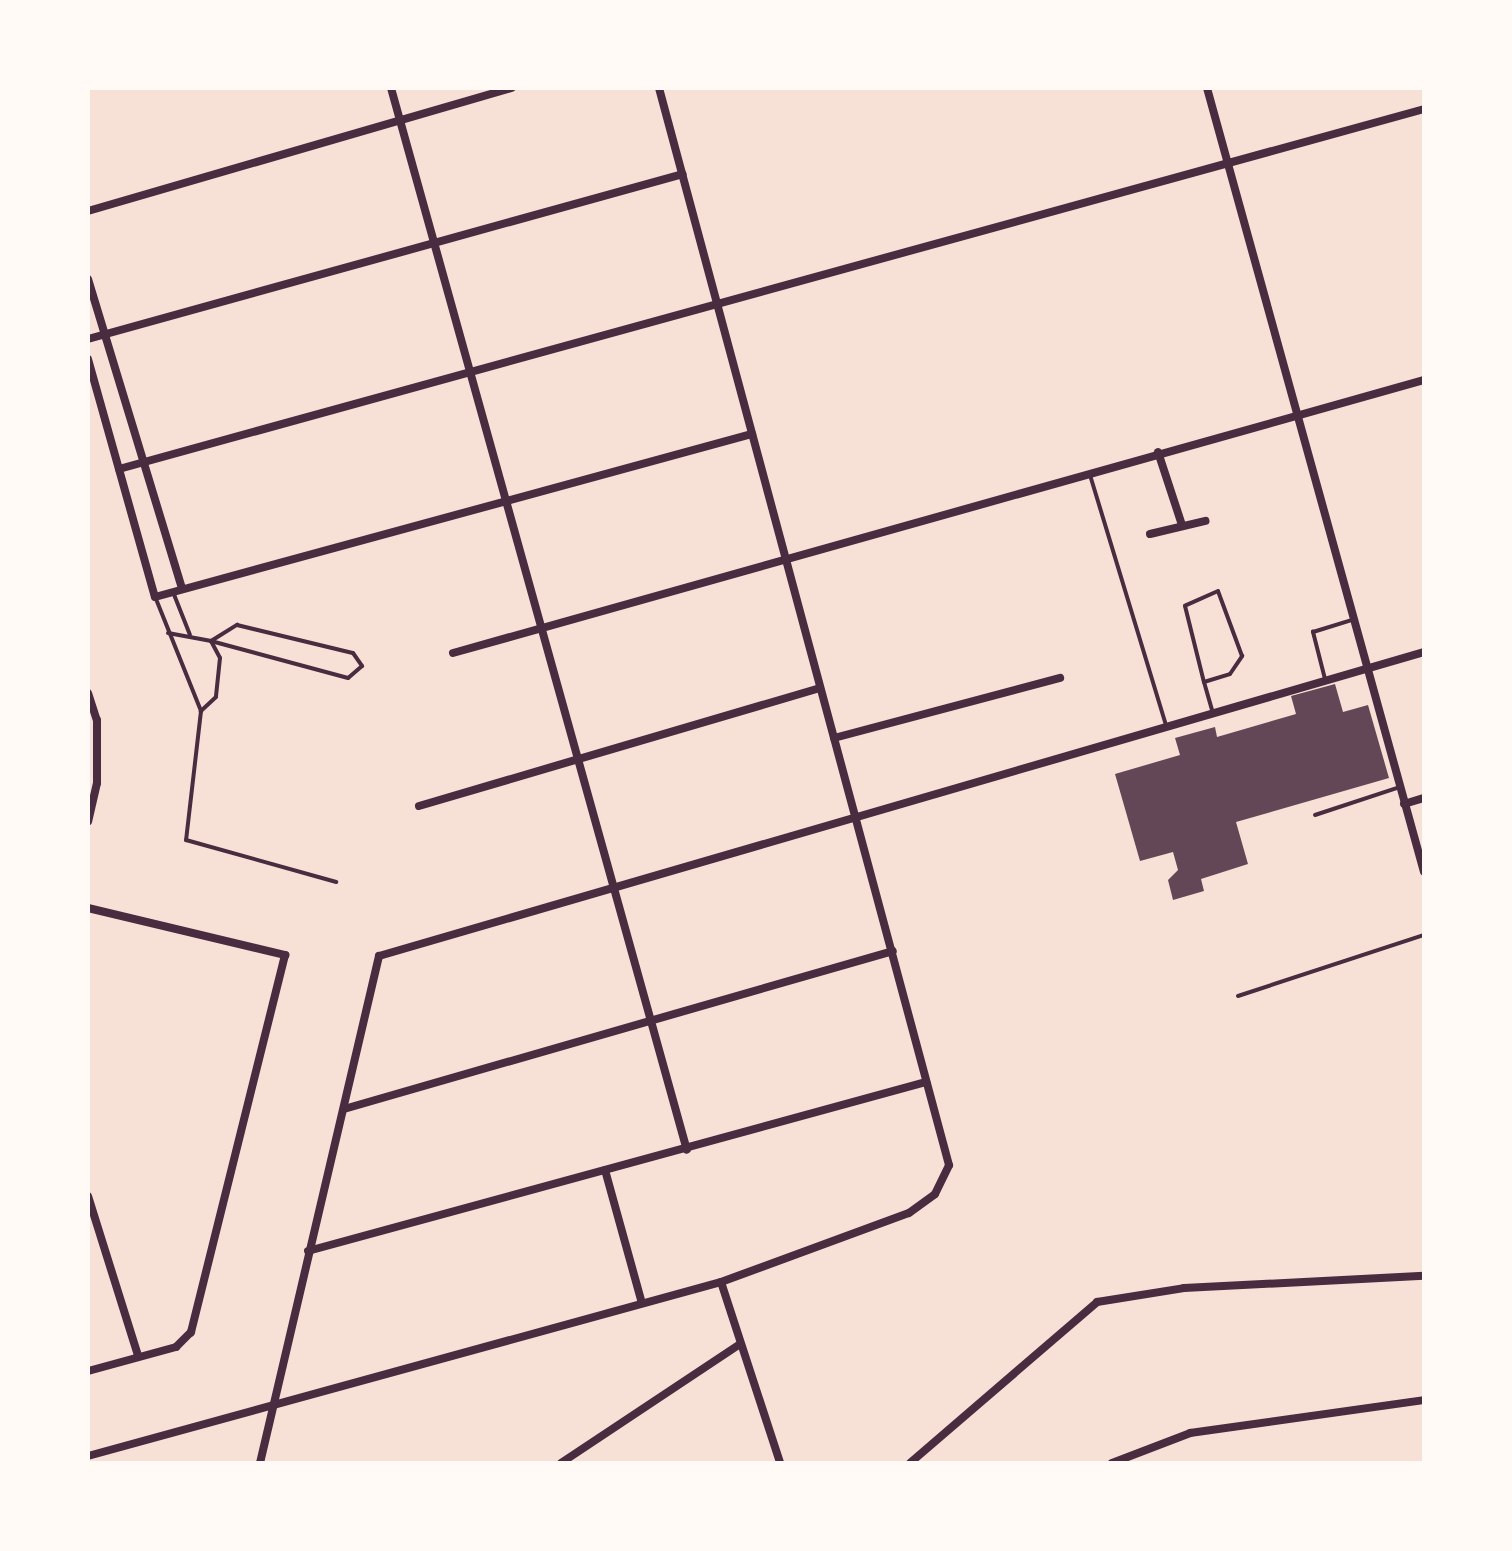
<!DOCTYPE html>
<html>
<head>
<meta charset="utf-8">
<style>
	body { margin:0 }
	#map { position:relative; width:1512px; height:1551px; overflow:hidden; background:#f7e1d7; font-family:"PT Sans",sans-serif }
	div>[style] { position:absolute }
	.building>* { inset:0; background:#644757 }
	.service>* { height:4px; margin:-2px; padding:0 2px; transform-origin:2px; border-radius:2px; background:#4a2c40 }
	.minor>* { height:8px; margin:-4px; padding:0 4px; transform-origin:4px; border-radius:4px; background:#4a2c40 }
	span { translate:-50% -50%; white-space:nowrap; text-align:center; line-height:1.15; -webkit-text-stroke:8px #fffaf5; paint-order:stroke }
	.frame { position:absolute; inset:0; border:90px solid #fffaf5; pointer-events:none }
</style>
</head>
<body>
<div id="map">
	<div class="building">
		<div style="clip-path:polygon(1335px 684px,1343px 712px,1368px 705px,1389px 778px,1236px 822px,1248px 864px,1201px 879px,1204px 891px,1173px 900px,1168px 880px,1178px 870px,1173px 852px,1140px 861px,1115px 774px,1180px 755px,1175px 738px,1215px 727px,1217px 737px,1296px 714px,1291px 696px)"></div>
	</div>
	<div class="service">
		<div style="left:1090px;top:475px;width:261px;rotate:73.1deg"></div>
		<div style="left:173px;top:592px;width:46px;rotate:68.4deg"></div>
		<div style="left:156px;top:599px;width:121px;rotate:68.1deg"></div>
		<div style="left:201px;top:711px;width:130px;rotate:96.6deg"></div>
		<div style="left:186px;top:840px;width:156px;rotate:15.6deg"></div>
		<div style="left:237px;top:625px;width:119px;rotate:13.6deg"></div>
		<div style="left:353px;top:653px;width:16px;rotate:55deg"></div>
		<div style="left:362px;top:666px;width:18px;rotate:139deg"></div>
		<div style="left:348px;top:678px;width:142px;rotate:-164.9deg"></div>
		<div style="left:211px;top:641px;width:31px;rotate:-32deg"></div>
		<div style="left:168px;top:633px;width:44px;rotate:10.5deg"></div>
		<div style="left:211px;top:641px;width:19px;rotate:62deg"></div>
		<div style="left:220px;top:658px;width:39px;rotate:96deg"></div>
		<div style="left:216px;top:697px;width:21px;rotate:137deg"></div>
		<div style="left:1325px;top:679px;width:49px;rotate:-104.3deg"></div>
		<div style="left:1313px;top:632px;width:41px;rotate:-17.1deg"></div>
		<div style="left:1204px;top:682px;width:27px;rotate:-17deg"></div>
		<div style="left:1230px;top:674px;width:22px;rotate:-56deg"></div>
		<div style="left:1242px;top:656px;width:69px;rotate:-110.3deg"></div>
		<div style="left:1218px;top:591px;width:36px;rotate:156deg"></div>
		<div style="left:1185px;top:606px;width:78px;rotate:76deg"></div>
		<div style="left:1204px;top:682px;width:29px;rotate:74deg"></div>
		<div style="left:1315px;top:815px;width:89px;rotate:-18.2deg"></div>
		<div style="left:1238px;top:996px;width:196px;rotate:-18.2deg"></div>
	</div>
	<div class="minor">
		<div style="left:391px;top:88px;width:1102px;rotate:74.43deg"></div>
		<div style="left:1207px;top:88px;width:813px;rotate:74.53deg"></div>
		<div style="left:88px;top:211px;width:441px;rotate:-16.2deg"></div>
		<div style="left:88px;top:279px;width:324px;rotate:73.1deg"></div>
		<div style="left:88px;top:339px;width:617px;rotate:-15.5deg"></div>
		<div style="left:88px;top:359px;width:247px;rotate:74.3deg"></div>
		<div style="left:155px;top:597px;width:619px;rotate:-15.27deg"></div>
		<div style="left:1158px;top:452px;width:77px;rotate:71.8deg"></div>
		<div style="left:119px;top:469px;width:1354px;rotate:-15.42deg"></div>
		<div style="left:1150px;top:534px;width:57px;rotate:-13.3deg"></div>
		<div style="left:453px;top:653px;width:1009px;rotate:-15.7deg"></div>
		<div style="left:88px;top:693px;width:28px;rotate:72deg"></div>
		<div style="left:97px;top:720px;width:63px;rotate:90deg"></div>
		<div style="left:97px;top:783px;width:39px;rotate:103deg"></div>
		<div style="left:834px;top:738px;width:234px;rotate:-14.9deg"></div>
		<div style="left:1404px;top:804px;width:21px;rotate:-17deg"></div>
		<div style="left:419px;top:806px;width:418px;rotate:-16.4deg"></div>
		<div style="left:88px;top:908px;width:203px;rotate:13.4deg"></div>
		<div style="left:285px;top:955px;width:389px;rotate:104deg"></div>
		<div style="left:191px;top:1332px;width:21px;rotate:135deg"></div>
		<div style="left:176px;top:1347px;width:91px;rotate:164.7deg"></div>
		<div style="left:344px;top:1109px;width:571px;rotate:-16.06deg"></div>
		<div style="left:605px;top:1170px;width:138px;rotate:74.5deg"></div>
		<div style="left:88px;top:1196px;width:168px;rotate:72.6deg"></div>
		<div style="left:308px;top:1251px;width:641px;rotate:-15.29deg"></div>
		<div style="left:721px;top:1282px;width:190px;rotate:71.9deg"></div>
		<div style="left:88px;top:1456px;width:656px;rotate:-15.37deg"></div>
		<div style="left:721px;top:1282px;width:200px;rotate:-20.2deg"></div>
		<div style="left:909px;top:1213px;width:32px;rotate:-36deg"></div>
		<div style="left:935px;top:1194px;width:32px;rotate:-64deg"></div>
		<div style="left:949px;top:1165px;width:1115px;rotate:-105.07deg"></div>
		<div style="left:260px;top:1463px;width:521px;rotate:-76.79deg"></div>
		<div style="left:379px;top:956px;width:1088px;rotate:-16.22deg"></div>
		<div style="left:561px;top:1463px;width:215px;rotate:-33.6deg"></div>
		<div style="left:910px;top:1463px;width:247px;rotate:-40.7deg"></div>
		<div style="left:1097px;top:1302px;width:88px;rotate:-9.1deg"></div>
		<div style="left:1184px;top:1288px;width:240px;rotate:-2.9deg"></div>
		<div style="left:1112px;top:1463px;width:84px;rotate:-21deg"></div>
		<div style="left:1190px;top:1433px;width:236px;rotate:-8deg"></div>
	</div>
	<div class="frame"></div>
</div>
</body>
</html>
